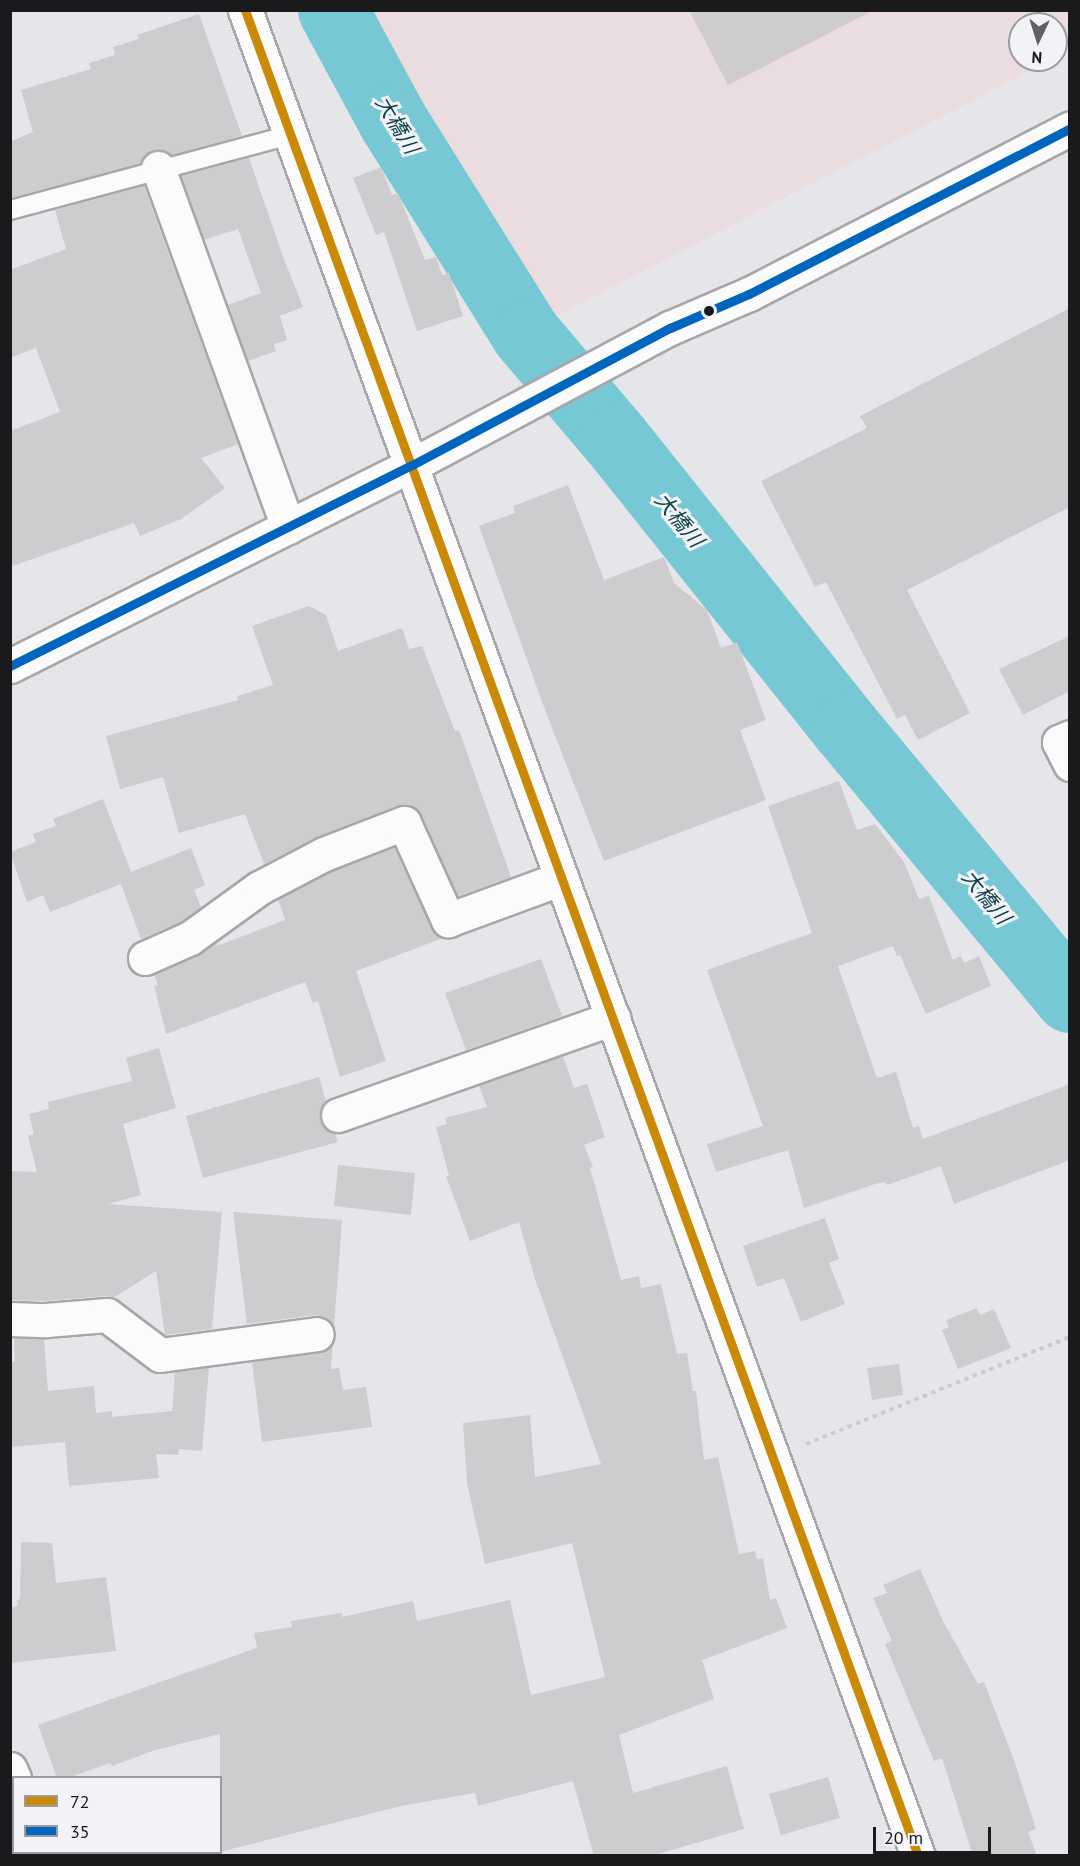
<!DOCTYPE html>
<html>
<head>
<meta charset="utf-8">
<style>
	body { margin:0 }
	#map { position:relative; width:1080px; height:1866px; overflow:hidden; background:#e6e5e9; font-family:"PT Sans","Noto Sans JP",sans-serif }
	div>[style] { position:absolute }
	.industrial>* { inset:0; background:#eadcdf }
	.river>* { height:70px; margin:-35px; padding:0 35px; transform-origin:35px; border-radius:35px; background:#77c8d5 }
	.building>* { inset:0; background:#cecccf }
	.path>* { height:4px; margin-top:-2px; transform-origin:0; background:repeating-linear-gradient(90deg,#ccccce 0 4.5px,transparent 0 9px) }
	.roads { filter:drop-shadow(2px 0 #a7a7a9) drop-shadow(-2px 0 #a7a7a9) drop-shadow(0 2px #a7a7a9) drop-shadow(0 -2px #a7a7a9) }
	.service>* { height:18px; margin:-9px; padding:0 9px; transform-origin:9px; border-radius:9px; background:#fbfbfc }
	.minor>* { height:33px; margin:-16.5px; padding:0 16.5px; transform-origin:16.5px; border-radius:16.5px; background:#fbfbfc }
	.tertiary>* { height:33px; margin:-16.5px; padding:0 16.5px; transform-origin:16.5px; border-radius:16.5px; background:#fbfbfc }
	.bus-1>* { height:9px; margin:-4.5px; padding:0 4.5px; transform-origin:4.5px; border-radius:4.5px; background:#cb8a06 }
	.bus-2>* { height:9px; margin:-4.5px; padding:0 4.5px; transform-origin:4.5px; border-radius:4.5px; background:#0065bd }
	.dots>* { width:16px; height:16px; translate:-50% -50%; box-sizing:border-box; border:3px solid #f2f2f7; border-radius:50% }
	span { translate:-50% -50%; white-space:nowrap; text-align:center; line-height:1.15; -webkit-text-stroke:6px #f2f2f7; paint-order:stroke }
	.water-label { font-size:21px; color:#0f434a; font-style:italic }
	.frame { position:absolute; inset:0; border:12px solid #1a1a1c; pointer-events:none }
	.legend { position:absolute; left:12px; top:1776px; width:210px; height:78px; box-sizing:border-box; background:#f2f2f7; border:2px solid #9c9c9f; margin:0; padding:8px 10px; list-style:none; font-size:18px; color:#1a1a1c }
	.legend li { display:flex; align-items:center; gap:12px; height:30px }
	.legend b { width:30px; border:2px solid #9c9c9f }
	.north { position:absolute; left:1008px; top:12px; width:60px; height:60px; box-sizing:border-box; background:#f2f2f7; border:2px solid #9c9c9f; border-radius:50%; rotate:184deg; font-size:16px; font-weight:700; line-height:24px; text-align:center; color:#1a1a1c }
	.north::after { content:''; display:block; margin:auto; width:21px; height:27px; background:#616164; clip-path:polygon(50% 0,100% 100%,50% 72%,0 100%) }
	.scale { position:absolute; left:873px; top:1827px; width:118px; height:27px; box-sizing:border-box; border:3px solid #1a1a1c; border-top:0; padding-left:8px; font-size:18px; line-height:21px; white-space:nowrap; color:#1a1a1c; -webkit-text-stroke:4px #f2f2f7; paint-order:stroke }
</style>
</head>
<body>
<div id="map">
	<div class="industrial">
		<div style="clip-path:polygon(340px 11px,1069px 11px,1069px 51px,1056px 58px,1056px 24px,1020px 24px,1020px 60px,1051px 60px,533px 328px,392px 143px)"></div>
	</div>
	<div class="river">
		<div style="left:333px;top:10px;width:126px;rotate:61.6deg"></div>
		<div style="left:393px;top:121px;width:251px;rotate:58deg"></div>
		<div style="left:526px;top:334px;width:139px;rotate:49.7deg"></div>
		<div style="left:616px;top:440px;width:369px;rotate:51.4deg"></div>
		<div style="left:846px;top:728px;width:351px;rotate:50.3deg"></div>
	</div>
	<div class="building">
		<div style="clip-path:polygon(689px 10px,874px 10px,728px 85px)"></div>
		<div style="clip-path:polygon(199px 14px,242px 136px,171px 155px,162px 150px,152px 150px,144px 156px,140px 164px,10px 198px,10px 142px,33px 132px,21px 90px,91px 69px,89px 63px,115px 55px,113px 47px,139px 39px,137px 35px)"></div>
		<div style="clip-path:polygon(249px 158px,282px 254px,303px 307px,280px 316px,287px 340px,274px 344px,276px 351px,248px 361px,228px 305px,261px 293px,238px 229px,204px 240px,181px 176px)"></div>
		<div style="clip-path:polygon(381px 167px,392px 195px,398px 193px,425px 260px,436px 257px,442px 275px,449px 273px,463px 316px,417px 331px,384px 232px,376px 235px,353px 178px)"></div>
		<div style="clip-path:polygon(144px 186px,238px 444px,201px 458px,225px 488px,181px 519px,140px 536px,134px 523px,10px 567px,10px 431px,60px 412px,36px 348px,10px 358px,10px 270px,66px 249px,55px 210px)"></div>
		<div style="clip-path:polygon(1070px 308px,1070px 507px,907px 590px,970px 713px,918px 740px,905px 715px,897px 719px,826px 582px,815px 587px,761px 481px,867px 428px,860px 416px)"></div>
		<div style="clip-path:polygon(568px 485px,604px 580px,664px 557px,674px 583px,707px 610px,721px 648px,737px 642px,766px 720px,740px 730px,766px 800px,604px 861px,545px 710px,479px 526px,515px 513px,513px 506px)"></div>
		<div style="clip-path:polygon(309px 606px,326px 615px,338px 651px,402px 628px,409px 649px,422px 646px,455px 731px,459px 730px,511px 877px,458px 896px,421px 815px,416px 808px,407px 805px,397px 806px,317px 837px,264px 864px,245px 814px,179px 833px,163px 777px,120px 789px,106px 736px,238px 700px,237px 696px,273px 685px,252px 626px)"></div>
		<div style="clip-path:polygon(1070px 636px,1070px 691px,1023px 715px,999px 669px)"></div>
		<div style="clip-path:polygon(839px 781px,857px 830px,875px 824px,904px 862px,919px 899px,929px 896px,953px 960px,961px 956px,964px 963px,979px 956px,991px 986px,926px 1014px,900px 955px,897px 956px,893px 946px,838px 966px,877px 1078px,896px 1072px,913px 1128px,919px 1126px,923px 1139px,1070px 1084px,1070px 1160px,954px 1204px,941px 1166px,887px 1185px,885px 1182px,875px 1184px,804px 1208px,788px 1150px,716px 1172px,707px 1144px,763px 1126px,707px 970px,812px 933px,768px 806px)"></div>
		<div style="clip-path:polygon(103px 799px,131px 872px,191px 848px,205px 885px,194px 890px,201px 907px,181px 922px,141px 939px,121px 884px,50px 912px,43px 895px,27px 902px,10px 852px,36px 842px,33px 834px,56px 826px,53px 819px)"></div>
		<div style="clip-path:polygon(394px 847px,431px 928px,443px 938px,356px 971px,386px 1061px,340px 1077px,318px 1001px,313px 1003px,305px 982px,166px 1034px,154px 986px,158px 985px,154px 974px,198px 955px,216px 943px,217px 946px,285px 920px,278px 899px,332px 871px)"></div>
		<div style="clip-path:polygon(541px 959px,562px 1016px,466px 1050px,445px 993px)"></div>
		<div style="clip-path:polygon(159px 1048px,176px 1108px,123px 1124px,141px 1195px,108px 1204px,222px 1212px,212px 1329px,165px 1335px,156px 1271px,113px 1298px,105px 1296px,45px 1301px,11px 1300px,10px 1171px,37px 1172px,28px 1136px,34px 1134px,29px 1114px,49px 1109px,48px 1102px,132px 1081px,126px 1058px)"></div>
		<div style="clip-path:polygon(563px 1056px,574px 1088px,587px 1084px,605px 1137px,584px 1145px,593px 1167px,590px 1168px,621px 1280px,639px 1276px,641px 1288px,661px 1284px,677px 1354px,687px 1353px,693px 1391px,696px 1391px,704px 1460px,718px 1457px,739px 1554px,755px 1551px,757px 1559px,763px 1558px,770px 1600px,776px 1598px,787px 1628px,702px 1660px,714px 1699px,619px 1735px,633px 1793px,727px 1766px,744px 1829px,651px 1856px,594px 1856px,573px 1781px,478px 1806px,475px 1793px,401px 1806px,220px 1852px,220px 1734px,155px 1750px,112px 1766px,110px 1763px,68px 1778px,57px 1778px,38px 1725px,257px 1648px,254px 1633px,292px 1627px,291px 1621px,342px 1613px,342px 1617px,413px 1601px,417px 1621px,510px 1600px,531px 1695px,605px 1677px,572px 1543px,485px 1564px,467px 1483px,463px 1423px,530px 1415px,535px 1477px,601px 1464px,535px 1279px,519px 1222px,470px 1241px,446px 1176px,449px 1176px,436px 1127px,447px 1124px,445px 1118px,487px 1107px,479px 1085px)"></div>
		<div style="clip-path:polygon(319px 1077px,326px 1101px,320px 1111px,320px 1121px,326px 1130px,335px 1133px,338px 1142px,203px 1178px,186px 1116px)"></div>
		<div style="clip-path:polygon(338px 1165px,415px 1173px,411px 1215px,334px 1206px)"></div>
		<div style="clip-path:polygon(233px 1212px,342px 1220px,334px 1328px,325px 1317px,315px 1315px,247px 1324px)"></div>
		<div style="clip-path:polygon(825px 1218px,839px 1259px,829px 1263px,845px 1304px,801px 1322px,784px 1278px,757px 1287px,743px 1246px)"></div>
		<div style="clip-path:polygon(977px 1308px,980px 1315px,994px 1309px,1011px 1348px,958px 1369px,942px 1330px,949px 1327px,946px 1320px)"></div>
		<div style="clip-path:polygon(14px 1338px,44px 1339px,48px 1391px,94px 1386px,96px 1413px,112px 1411px,112px 1417px,172px 1411px,175px 1372px,209px 1367px,202px 1451px,179px 1449px,178px 1455px,156px 1454px,159px 1478px,69px 1486px,65px 1442px,10px 1447px,10px 1362px,15px 1362px)"></div>
		<div style="clip-path:polygon(333px 1343px,331px 1369px,339px 1368px,343px 1390px,366px 1387px,372px 1427px,262px 1442px,252px 1362px,319px 1353px)"></div>
		<div style="clip-path:polygon(899px 1364px,903px 1395px,872px 1400px,867px 1368px)"></div>
		<div style="clip-path:polygon(21px 1542px,52px 1543px,56px 1583px,106px 1577px,116px 1651px,10px 1663px,10px 1607px,18px 1606px,17px 1600px,20px 1599px)"></div>
		<div style="clip-path:polygon(920px 1569px,943px 1621px,978px 1684px,984px 1682px,1014px 1760px,1036px 1829px,1028px 1832px,1037px 1856px,973px 1856px,942px 1758px,934px 1761px,885px 1644px,892px 1641px,873px 1598px,887px 1593px,883px 1585px)"></div>
		<div style="clip-path:polygon(828px 1777px,840px 1818px,781px 1835px,769px 1794px)"></div>
	</div>
	<div class="path">
		<div style="left:806px;top:1444px;width:285px;rotate:-22.1deg"></div>
	</div>
	<div class="roads">
		<div class="service">
			<div style="left:10px;top:210px;width:290px;rotate:-15deg"></div>
		</div>
		<div class="minor">
			<div style="left:158px;top:168px;width:382px;rotate:70.1deg"></div>
			<div style="left:1070px;top:737px;width:12px;rotate:156deg"></div>
			<div style="left:1059px;top:742px;width:25px;rotate:63deg"></div>
			<div style="left:145px;top:958px;width:49px;rotate:-24deg"></div>
			<div style="left:190px;top:938px;width:85px;rotate:-35.9deg"></div>
			<div style="left:259px;top:888px;width:73px;rotate:-27.6deg"></div>
			<div style="left:324px;top:854px;width:86px;rotate:-21.2deg"></div>
			<div style="left:404px;top:823px;width:107px;rotate:65.6deg"></div>
			<div style="left:448px;top:920px;width:121px;rotate:-20.2deg"></div>
			<div style="left:338px;top:1115px;width:292px;rotate:-19.4deg"></div>
			<div style="left:10px;top:1319px;width:36px;rotate:2deg"></div>
			<div style="left:46px;top:1320px;width:61px;rotate:-4.7deg"></div>
			<div style="left:107px;top:1315px;width:66px;rotate:37deg"></div>
			<div style="left:160px;top:1355px;width:158px;rotate:-7.6deg"></div>
			<div style="left:10px;top:1769px;width:10px;rotate:66deg"></div>
			<div style="left:39px;top:1852px;width:4px;rotate:76deg"></div>
		</div>
		<div class="tertiary">
			<div style="left:245px;top:10px;width:1965px;rotate:69.97deg"></div>
			<div style="left:10px;top:666px;width:449px;rotate:-26.6deg"></div>
			<div style="left:412px;top:465px;width:292px;rotate:-28deg"></div>
			<div style="left:670px;top:328px;width:86px;rotate:-23.3deg"></div>
			<div style="left:749px;top:294px;width:361px;rotate:-27.3deg"></div>
		</div>
	</div>
	<div class="bus-1">
		<div style="left:245px;top:10px;width:1965px;rotate:69.97deg"></div>
	</div>
	<div class="bus-2">
		<div style="left:10px;top:666px;width:449px;rotate:-26.6deg"></div>
		<div style="left:412px;top:465px;width:292px;rotate:-28deg"></div>
		<div style="left:670px;top:328px;width:86px;rotate:-23.3deg"></div>
		<div style="left:749px;top:294px;width:361px;rotate:-27.3deg"></div>
	</div>
	<div class="dots">
		<div style="left:709px;top:311px;background:#1a1a1c"></div>
	</div>
	<div class="water-label">
		<span style="left:397px;top:125px;rotate:59deg">大橋川</span>
		<span style="left:679px;top:520px;rotate:51deg">大橋川</span>
		<span style="left:986px;top:897px;rotate:51deg">大橋川</span>
	</div>
	<div class="frame"></div>
	<ul class="legend">
	<li><b style="height:8px;background:#cb8a06"></b>72</li>
	<li><b style="height:8px;background:#0065bd"></b>35</li>
	</ul>
	<div class="north">N</div>
	<div class="scale">20 m</div>
</div>
</body>
</html>
